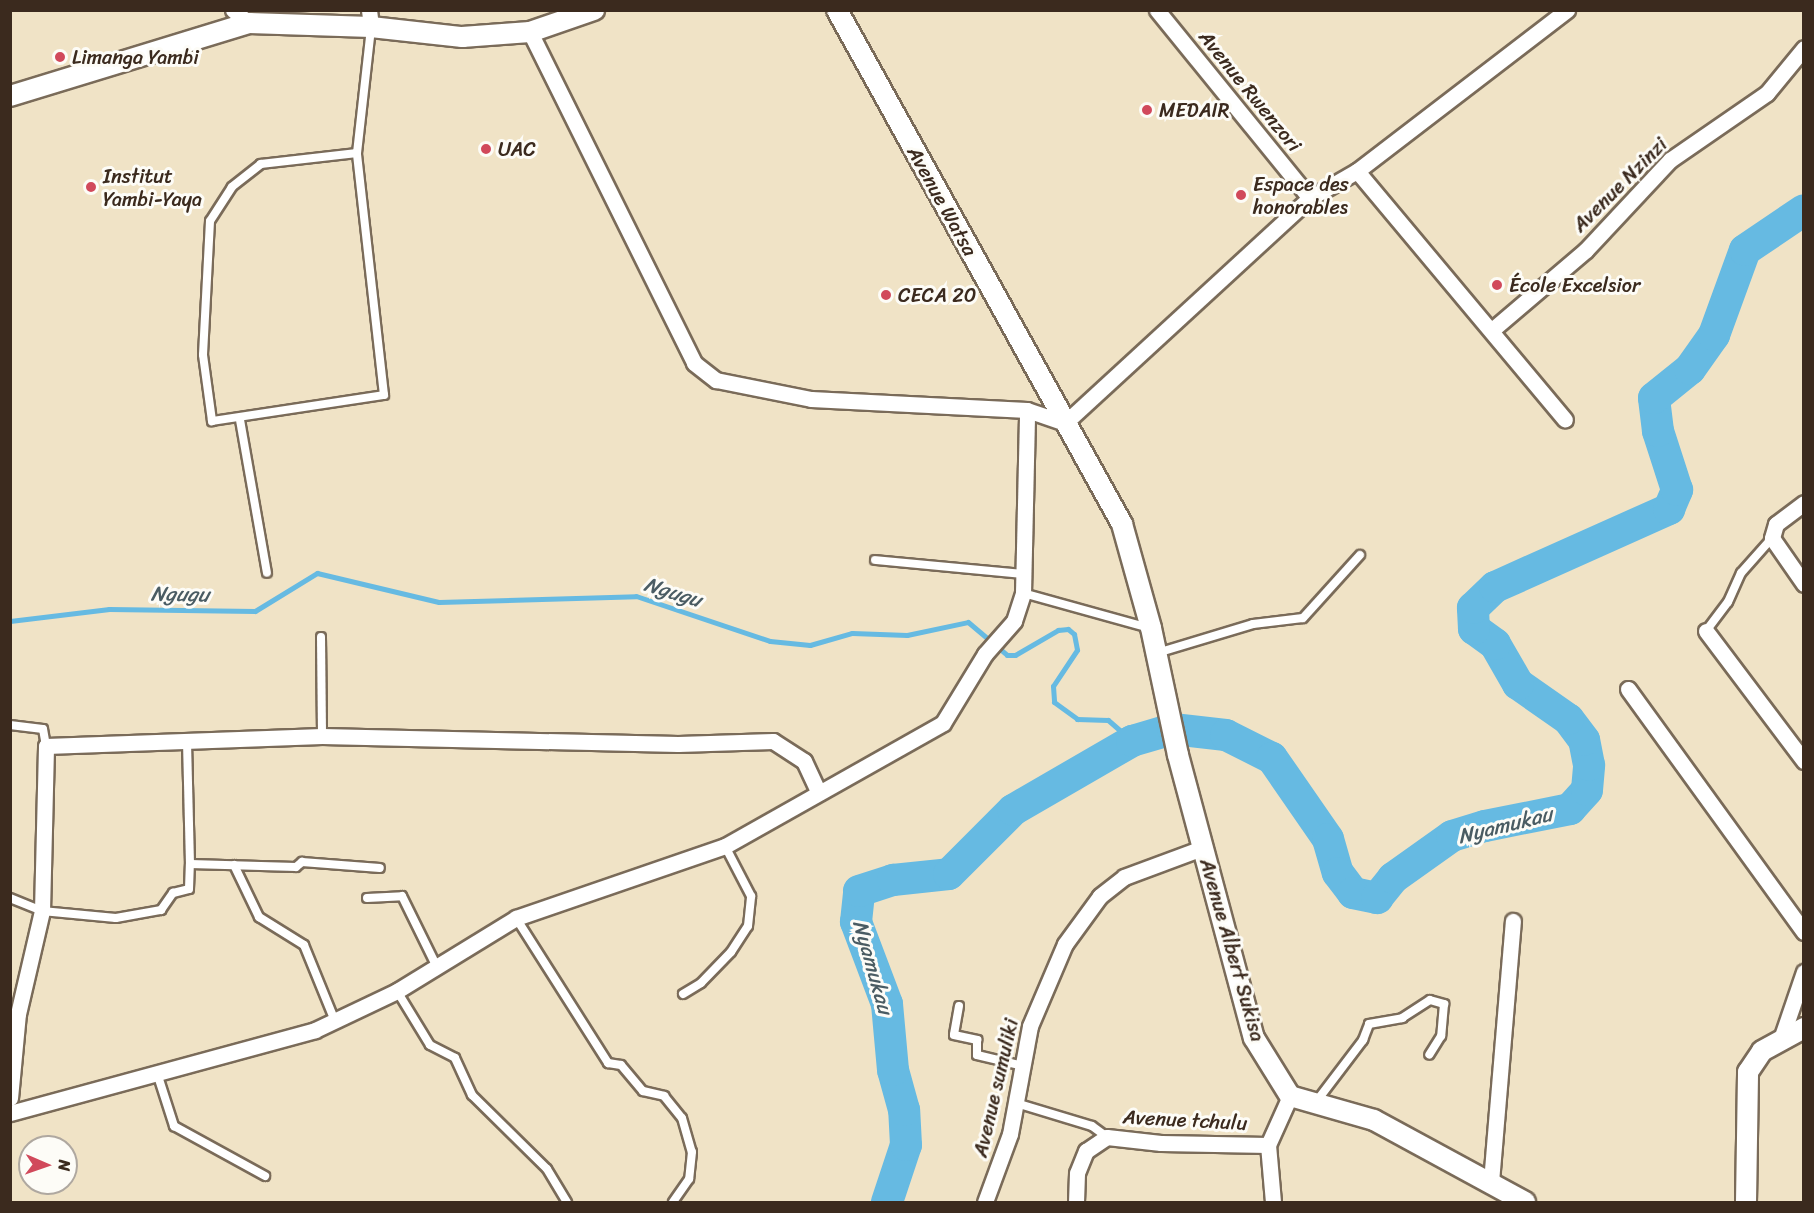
<!DOCTYPE html>
<html>
<head>
<meta charset="utf-8">
<style>
	body { margin:0 }
	#map { position:relative; width:1814px; height:1213px; overflow:hidden; background:#f0e3c6; font-family:Sriracha,sans-serif }
	div>[style] { position:absolute }
	.stream>* { height:5px; margin:-2.5px; padding:0 2.5px; transform-origin:2.5px; border-radius:2.5px; background:#66bae2 }
	.river>* { height:32px; margin:-16px; padding:0 16px; transform-origin:16px; border-radius:16px; background:#66bae2 }
	.roads { filter:drop-shadow(2px 0 #7a6b59) drop-shadow(-2px 0 #7a6b59) drop-shadow(0 2px #7a6b59) drop-shadow(0 -2px #7a6b59) }
	.service>* { height:8px; margin:-4px; padding:0 4px; transform-origin:4px; border-radius:4px; background:#fff }
	.minor>* { height:15px; margin:-7.5px; padding:0 7.5px; transform-origin:7.5px; border-radius:7.5px; background:#fff }
	.tertiary>* { height:20px; margin:-10px; padding:0 10px; transform-origin:10px; border-radius:10px; background:#fff }
	.dots>* { width:16px; height:16px; translate:-50% -50%; box-sizing:border-box; border:3px solid #fdfcf7; border-radius:50% }
	span { translate:-50% -50%; white-space:nowrap; text-align:center; line-height:1.15; -webkit-text-stroke:6px #fdfcf7; paint-order:stroke }
	.poi-label { font-size:20px; color:#3b2a1e }
	.left { translate:0 -50%; text-align:left }
	.street-label { font-size:20px; color:#3b2a1e }
	.water-label { font-size:21px; color:#4a5c63; font-style:italic }
	.frame { position:absolute; inset:0; border:12px solid #3b2a1e; pointer-events:none }
	.north { position:absolute; left:18px; top:1135px; width:60px; height:60px; box-sizing:border-box; background:#fdfcf7; border:2px solid #afa8a0; border-radius:50%; rotate:92deg; font-size:16px; font-weight:700; line-height:24px; text-align:center; color:#3b2a1e }
	.north::after { content:''; display:block; margin:auto; width:21px; height:27px; background:#d1495b; clip-path:polygon(50% 0,100% 100%,50% 72%,0 100%) }
</style>
</head>
<body>
<div id="map">
	<div class="stream">
		<div style="left:10px;top:621px;width:100px;rotate:-6.9deg"></div>
		<div style="left:109px;top:609px;width:146px;rotate:0.8deg"></div>
		<div style="left:255px;top:611px;width:73px;rotate:-31.5deg"></div>
		<div style="left:317px;top:573px;width:125px;rotate:13.4deg"></div>
		<div style="left:439px;top:602px;width:197px;rotate:-1.7deg"></div>
		<div style="left:636px;top:596px;width:141px;rotate:18.6deg"></div>
		<div style="left:770px;top:641px;width:40px;rotate:5.7deg"></div>
		<div style="left:810px;top:645px;width:44px;rotate:-15.9deg"></div>
		<div style="left:852px;top:633px;width:55px;rotate:2.1deg"></div>
		<div style="left:907px;top:635px;width:62px;rotate:-12deg"></div>
		<div style="left:968px;top:622px;width:51px;rotate:40.2deg"></div>
		<div style="left:1007px;top:655px;width:8px"></div>
		<div style="left:1015px;top:655px;width:50px;rotate:-30.2deg"></div>
		<div style="left:1058px;top:630px;width:10px;rotate:-6deg"></div>
		<div style="left:1068px;top:629px;width:8px;rotate:40deg"></div>
		<div style="left:1074px;top:634px;width:16px;rotate:79deg"></div>
		<div style="left:1077px;top:650px;width:43px;rotate:123.7deg"></div>
		<div style="left:1053px;top:686px;width:16px;rotate:86deg"></div>
		<div style="left:1054px;top:702px;width:29px;rotate:36deg"></div>
		<div style="left:1077px;top:719px;width:31px;rotate:2deg"></div>
		<div style="left:1108px;top:720px;width:32px;rotate:41deg"></div>
	</div>
	<div class="river">
		<div style="left:887px;top:1202px;width:60px;rotate:-71.6deg"></div>
		<div style="left:906px;top:1145px;width:35px;rotate:-93deg"></div>
		<div style="left:904px;top:1110px;width:41px;rotate:-105.4deg"></div>
		<div style="left:893px;top:1070px;width:66px;rotate:-95.2deg"></div>
		<div style="left:887px;top:1004px;width:88px;rotate:-110.7deg"></div>
		<div style="left:856px;top:922px;width:31px;rotate:-84deg"></div>
		<div style="left:859px;top:891px;width:36px;rotate:-18deg"></div>
		<div style="left:893px;top:880px;width:56px;rotate:-6.1deg"></div>
		<div style="left:949px;top:874px;width:91px;rotate:-45deg"></div>
		<div style="left:1013px;top:810px;width:138px;rotate:-30.1deg"></div>
		<div style="left:1132px;top:741px;width:43px;rotate:-16.3deg"></div>
		<div style="left:1173px;top:729px;width:53px;rotate:6.5deg"></div>
		<div style="left:1226px;top:735px;width:51px;rotate:26.6deg"></div>
		<div style="left:1272px;top:758px;width:98px;rotate:55.3deg"></div>
		<div style="left:1328px;top:839px;width:35px;rotate:74deg"></div>
		<div style="left:1338px;top:873px;width:25px;rotate:53deg"></div>
		<div style="left:1353px;top:893px;width:25px;rotate:12deg"></div>
		<div style="left:1377px;top:898px;width:26px;rotate:-51deg"></div>
		<div style="left:1393px;top:878px;width:72px;rotate:-35.4deg"></div>
		<div style="left:1452px;top:836px;width:34px;rotate:-17deg"></div>
		<div style="left:1485px;top:826px;width:87px;rotate:-11.3deg"></div>
		<div style="left:1570px;top:809px;width:25px;rotate:-48deg"></div>
		<div style="left:1587px;top:790px;width:25px;rotate:-85deg"></div>
		<div style="left:1589px;top:765px;width:25px;rotate:-101deg"></div>
		<div style="left:1584px;top:740px;width:26px;rotate:-127deg"></div>
		<div style="left:1568px;top:719px;width:61px;rotate:-145deg"></div>
		<div style="left:1518px;top:684px;width:46px;rotate:-119.9deg"></div>
		<div style="left:1495px;top:644px;width:26px;rotate:-144deg"></div>
		<div style="left:1474px;top:629px;width:21px;rotate:-93deg"></div>
		<div style="left:1473px;top:608px;width:30px;rotate:-44deg"></div>
		<div style="left:1495px;top:587px;width:191px;rotate:-24.1deg"></div>
		<div style="left:1669px;top:509px;width:21px;rotate:-67deg"></div>
		<div style="left:1677px;top:490px;width:62px;rotate:-107.9deg"></div>
		<div style="left:1658px;top:431px;width:33px;rotate:-97deg"></div>
		<div style="left:1654px;top:398px;width:46px;rotate:-38.9deg"></div>
		<div style="left:1690px;top:369px;width:42px;rotate:-54.8deg"></div>
		<div style="left:1714px;top:335px;width:90px;rotate:-70deg"></div>
		<div style="left:1745px;top:250px;width:71px;rotate:-34.1deg"></div>
	</div>
	<div class="roads">
		<div class="service">
			<div style="left:357px;top:153px;width:97px;rotate:173.5deg"></div>
			<div style="left:261px;top:164px;width:37px;rotate:142deg"></div>
			<div style="left:232px;top:187px;width:40px;rotate:122.9deg"></div>
			<div style="left:210px;top:221px;width:134px;rotate:93deg"></div>
			<div style="left:203px;top:355px;width:67px;rotate:82.2deg"></div>
			<div style="left:212px;top:421px;width:174px;rotate:-8.6deg"></div>
			<div style="left:384px;top:395px;width:244px;rotate:-96.4deg"></div>
			<div style="left:357px;top:153px;width:126px;rotate:-83.6deg"></div>
			<div style="left:240px;top:420px;width:155px;rotate:80deg"></div>
			<div style="left:875px;top:560px;width:150px;rotate:5.4deg"></div>
			<div style="left:1023px;top:593px;width:131px;rotate:15.5deg"></div>
			<div style="left:1706px;top:631px;width:36px;rotate:-53deg"></div>
			<div style="left:1728px;top:602px;width:32px;rotate:-66deg"></div>
			<div style="left:1741px;top:573px;width:47px;rotate:-48.5deg"></div>
			<div style="left:321px;top:637px;width:99px;rotate:89.4deg"></div>
			<div style="left:1157px;top:653px;width:100px;rotate:-16.8deg"></div>
			<div style="left:1253px;top:624px;width:50px;rotate:-6.8deg"></div>
			<div style="left:1303px;top:618px;width:85px;rotate:-47.9deg"></div>
			<div style="left:10px;top:725px;width:33px;rotate:7deg"></div>
			<div style="left:43px;top:729px;width:17px;rotate:80deg"></div>
			<div style="left:187px;top:742px;width:122px;rotate:88.6deg"></div>
			<div style="left:234px;top:865px;width:58px;rotate:64.3deg"></div>
			<div style="left:259px;top:917px;width:53px;rotate:31.9deg"></div>
			<div style="left:304px;top:945px;width:82px;rotate:67.8deg"></div>
			<div style="left:10px;top:898px;width:35px;rotate:22deg"></div>
			<div style="left:42px;top:911px;width:74px;rotate:5.4deg"></div>
			<div style="left:116px;top:918px;width:46px;rotate:-10.1deg"></div>
			<div style="left:161px;top:910px;width:21px;rotate:-55deg"></div>
			<div style="left:173px;top:893px;width:16px;rotate:-14deg"></div>
			<div style="left:189px;top:889px;width:25px;rotate:-88deg"></div>
			<div style="left:190px;top:864px;width:106px;rotate:1.6deg"></div>
			<div style="left:296px;top:867px;width:8px;rotate:-40deg"></div>
			<div style="left:302px;top:862px;width:78px;rotate:4.4deg"></div>
			<div style="left:367px;top:898px;width:35px;rotate:-3deg"></div>
			<div style="left:402px;top:896px;width:79px;rotate:63.8deg"></div>
			<div style="left:516px;top:918px;width:172px;rotate:57.6deg"></div>
			<div style="left:608px;top:1063px;width:13px;rotate:9deg"></div>
			<div style="left:621px;top:1065px;width:34px;rotate:50deg"></div>
			<div style="left:643px;top:1091px;width:22px;rotate:13deg"></div>
			<div style="left:664px;top:1096px;width:28px;rotate:51deg"></div>
			<div style="left:682px;top:1118px;width:35px;rotate:74deg"></div>
			<div style="left:692px;top:1152px;width:27px;rotate:96deg"></div>
			<div style="left:689px;top:1179px;width:28px;rotate:125deg"></div>
			<div style="left:397px;top:991px;width:63px;rotate:58.6deg"></div>
			<div style="left:430px;top:1045px;width:28px;rotate:27deg"></div>
			<div style="left:455px;top:1058px;width:41px;rotate:65.3deg"></div>
			<div style="left:472px;top:1095px;width:105px;rotate:44.6deg"></div>
			<div style="left:547px;top:1169px;width:39px;rotate:59deg"></div>
			<div style="left:683px;top:994px;width:21px;rotate:-31deg"></div>
			<div style="left:701px;top:983px;width:43px;rotate:-45.9deg"></div>
			<div style="left:731px;top:952px;width:31px;rotate:-57deg"></div>
			<div style="left:748px;top:926px;width:30px;rotate:-84deg"></div>
			<div style="left:751px;top:896px;width:56px;rotate:-117.5deg"></div>
			<div style="left:959px;top:1006px;width:29px;rotate:100deg"></div>
			<div style="left:954px;top:1035px;width:24px;rotate:12deg"></div>
			<div style="left:977px;top:1040px;width:15px;rotate:90deg"></div>
			<div style="left:977px;top:1055px;width:47px;rotate:13.4deg"></div>
			<div style="left:157px;top:1073px;width:56px;rotate:72.2deg"></div>
			<div style="left:174px;top:1126px;width:104px;rotate:28.8deg"></div>
			<div style="left:1316px;top:1102px;width:78px;rotate:-52.8deg"></div>
			<div style="left:1363px;top:1040px;width:17px;rotate:-69deg"></div>
			<div style="left:1369px;top:1024px;width:34px;rotate:-10deg"></div>
			<div style="left:1402px;top:1018px;width:33px;rotate:-33deg"></div>
			<div style="left:1430px;top:1000px;width:15px;rotate:16deg"></div>
			<div style="left:1444px;top:1004px;width:32px;rotate:95deg"></div>
			<div style="left:1441px;top:1036px;width:22px;rotate:122deg"></div>
			<div style="left:1016px;top:1103px;width:79px;rotate:16.8deg"></div>
			<div style="left:1092px;top:1126px;width:19px;rotate:36deg"></div>
		</div>
		<div class="minor">
			<div style="left:233px;top:10px;width:21px;rotate:39deg"></div>
			<div style="left:369px;top:10px;width:17px;rotate:83deg"></div>
			<div style="left:1157px;top:10px;width:242px;rotate:50.9deg"></div>
			<div style="left:530px;top:32px;width:369px;rotate:63.6deg"></div>
			<div style="left:694px;top:363px;width:28px;rotate:38deg"></div>
			<div style="left:716px;top:380px;width:97px;rotate:11.3deg"></div>
			<div style="left:811px;top:399px;width:216px;rotate:2.9deg"></div>
			<div style="left:1027px;top:410px;width:40px;rotate:18.9deg"></div>
			<div style="left:1065px;top:423px;width:333px;rotate:-42.6deg"></div>
			<div style="left:1310px;top:198px;width:54px;rotate:-29.9deg"></div>
			<div style="left:1357px;top:171px;width:265px;rotate:-37.5deg"></div>
			<div style="left:1357px;top:171px;width:324px;rotate:50.1deg"></div>
			<div style="left:1492px;top:330px;width:123px;rotate:-40.4deg"></div>
			<div style="left:1586px;top:250px;width:123px;rotate:-47deg"></div>
			<div style="left:1670px;top:160px;width:118px;rotate:-34.6deg"></div>
			<div style="left:1767px;top:93px;width:58px;rotate:-50.6deg"></div>
			<div style="left:1804px;top:503px;width:35px;rotate:143deg"></div>
			<div style="left:1776px;top:524px;width:15px;rotate:106deg"></div>
			<div style="left:1772px;top:538px;width:56px;rotate:55.2deg"></div>
			<div style="left:1706px;top:631px;width:163px;rotate:53deg"></div>
			<div style="left:1628px;top:689px;width:300px;rotate:54.1deg"></div>
			<div style="left:1781px;top:1039px;width:71px;rotate:-71.1deg"></div>
			<div style="left:10px;top:1098px;width:84px;rotate:-84.6deg"></div>
			<div style="left:18px;top:1014px;width:106px;rotate:-76.9deg"></div>
			<div style="left:42px;top:911px;width:165px;rotate:-88.6deg"></div>
			<div style="left:46px;top:746px;width:276px;rotate:-2.1deg"></div>
			<div style="left:322px;top:736px;width:356px;rotate:1.3deg"></div>
			<div style="left:678px;top:744px;width:95px;rotate:-1.8deg"></div>
			<div style="left:773px;top:741px;width:37px;rotate:33deg"></div>
			<div style="left:804px;top:761px;width:35px;rotate:65deg"></div>
			<div style="left:10px;top:1113px;width:316px;rotate:-15.2deg"></div>
			<div style="left:315px;top:1030px;width:91px;rotate:-25.4deg"></div>
			<div style="left:397px;top:991px;width:140px;rotate:-31.5deg"></div>
			<div style="left:516px;top:918px;width:221px;rotate:-19deg"></div>
			<div style="left:725px;top:846px;width:250px;rotate:-29.4deg"></div>
			<div style="left:943px;top:723px;width:81px;rotate:-58.7deg"></div>
			<div style="left:985px;top:654px;width:44px;rotate:-48.7deg"></div>
			<div style="left:1014px;top:621px;width:29px;rotate:-72deg"></div>
			<div style="left:1023px;top:593px;width:183px;rotate:-88.7deg"></div>
			<div style="left:1491px;top:1182px;width:262px;rotate:-85.2deg"></div>
			<div style="left:985px;top:1202px;width:72px;rotate:-69.8deg"></div>
			<div style="left:1010px;top:1134px;width:110px;rotate:-79.5deg"></div>
			<div style="left:1030px;top:1026px;width:89px;rotate:-66.9deg"></div>
			<div style="left:1065px;top:944px;width:59px;rotate:-53.9deg"></div>
			<div style="left:1100px;top:896px;width:31px;rotate:-38deg"></div>
			<div style="left:1124px;top:877px;width:83px;rotate:-20.4deg"></div>
			<div style="left:1076px;top:1202px;width:29px;rotate:-88deg"></div>
			<div style="left:1077px;top:1173px;width:24px;rotate:-68deg"></div>
			<div style="left:1086px;top:1151px;width:25px;rotate:-34deg"></div>
			<div style="left:1107px;top:1137px;width:54px;rotate:6.3deg"></div>
			<div style="left:1161px;top:1143px;width:107px;rotate:1.1deg"></div>
			<div style="left:1273px;top:1202px;width:57px;rotate:-95deg"></div>
			<div style="left:1268px;top:1145px;width:54px;rotate:-65.8deg"></div>
		</div>
		<div class="tertiary">
			<div style="left:837px;top:10px;width:588px;rotate:60.99deg"></div>
			<div style="left:1122px;top:524px;width:108px;rotate:74.4deg"></div>
			<div style="left:1151px;top:628px;width:130px;rotate:78deg"></div>
			<div style="left:1178px;top:755px;width:293px;rotate:75deg"></div>
			<div style="left:1254px;top:1038px;width:68px;rotate:58.2deg"></div>
			<div style="left:1290px;top:1096px;width:87px;rotate:15.9deg"></div>
			<div style="left:1374px;top:1120px;width:172px;rotate:28.5deg"></div>
			<div style="left:10px;top:96px;width:250px;rotate:-17deg"></div>
			<div style="left:249px;top:23px;width:122px;rotate:1.9deg"></div>
			<div style="left:371px;top:27px;width:92px;rotate:6.3deg"></div>
			<div style="left:462px;top:37px;width:68px;rotate:-4.2deg"></div>
			<div style="left:530px;top:32px;width:68px;rotate:-19deg"></div>
			<div style="left:1746px;top:1202px;width:130px;rotate:-89.1deg"></div>
			<div style="left:1748px;top:1072px;width:25px;rotate:-56deg"></div>
			<div style="left:1762px;top:1051px;width:48px;rotate:-28.7deg"></div>
		</div>
	</div>
	<div class="dots">
		<div style="left:60px;top:57px;background:#d1495b"></div>
		<div style="left:1147px;top:110px;background:#d1495b"></div>
		<div style="left:486px;top:149px;background:#d1495b"></div>
		<div style="left:91px;top:187px;background:#d1495b"></div>
		<div style="left:1241px;top:195px;background:#d1495b"></div>
		<div style="left:1497px;top:285px;background:#d1495b"></div>
		<div style="left:886px;top:295px;background:#d1495b"></div>
	</div>
	<div class="poi-label">
		<span class="left" style="left:72px;top:57px">Limanga Yambi</span>
		<span class="left" style="left:1159px;top:110px">MEDAIR</span>
		<span class="left" style="left:498px;top:149px">UAC</span>
		<span class="left" style="left:103px;top:188px">Institut<br>Yambi-Yaya</span>
		<span class="left" style="left:1253px;top:196px">Espace des<br>honorables</span>
		<span class="left" style="left:1509px;top:285px">École Excelsior</span>
		<span class="left" style="left:898px;top:295px">CECA 20</span>
	</div>
	<div class="street-label">
		<span style="left:1250px;top:91px;rotate:51deg">Avenue Rwenzori</span>
		<span style="left:1620px;top:185px;rotate:-45deg">Avenue Nzinzi</span>
		<span style="left:942px;top:201px;rotate:61deg">Avenue Watsa</span>
		<span style="left:1232px;top:950px;rotate:74deg">Avenue Albert Sukisa</span>
		<span style="left:996px;top:1088px;rotate:-77deg">Avenue sumuliki</span>
		<span style="left:1185px;top:1120px;rotate:3deg">Avenue tchulu</span>
	</div>
	<div class="water-label">
		<span style="left:673px;top:592px;rotate:17deg">Ngugu</span>
		<span style="left:180px;top:594px;rotate:1deg">Ngugu</span>
		<span style="left:1505px;top:825px;rotate:-14deg">Nyamukau</span>
		<span style="left:873px;top:967px;rotate:74deg">Nyamukau</span>
	</div>
	<div class="frame"></div>
	<div class="north">N</div>
</div>
</body>
</html>
